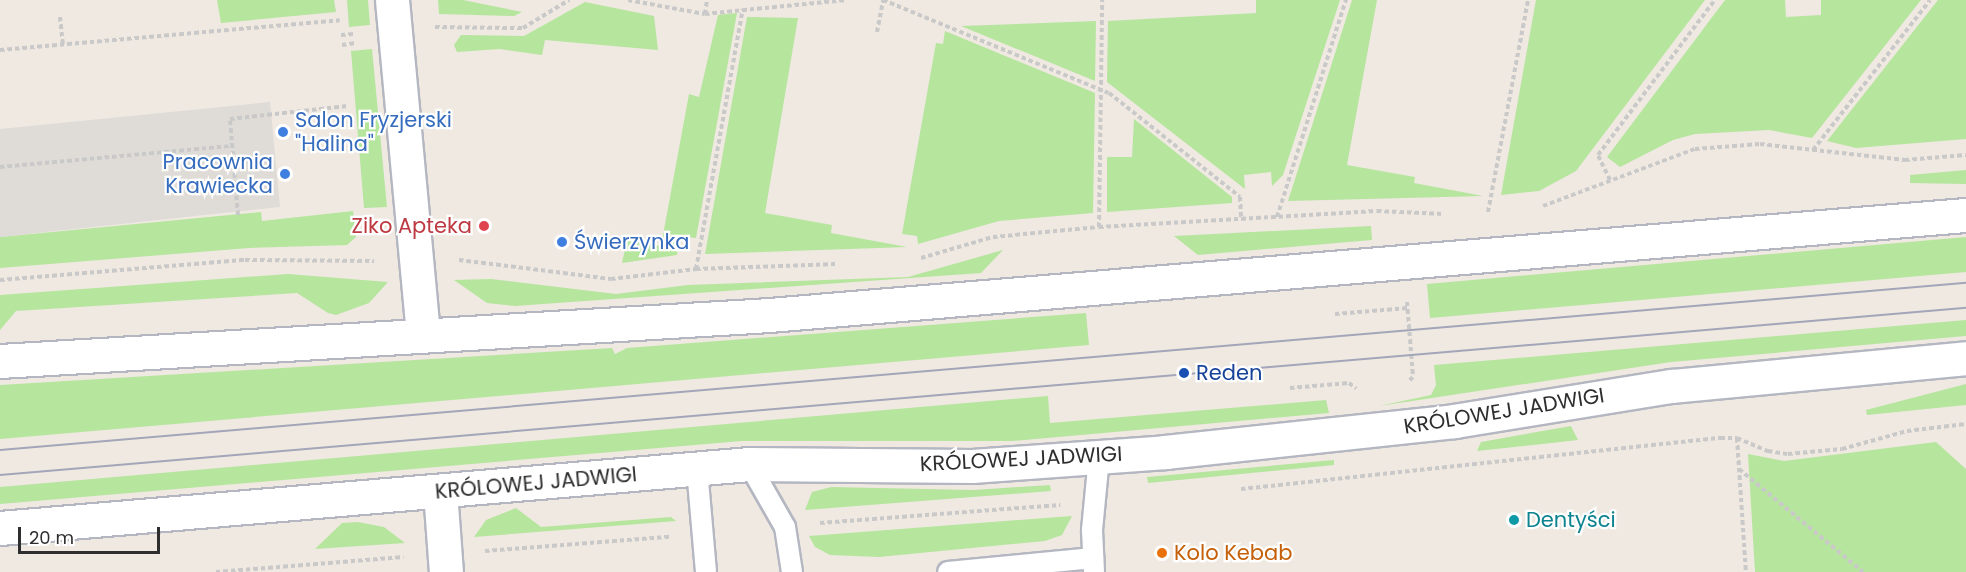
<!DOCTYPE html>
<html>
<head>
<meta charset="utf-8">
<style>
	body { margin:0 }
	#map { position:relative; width:1966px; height:572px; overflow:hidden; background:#efe9e1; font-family:Poppins,sans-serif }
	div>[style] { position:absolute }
	.green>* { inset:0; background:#b6e59e }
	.plaza>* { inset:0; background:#dfdcd8 }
	.path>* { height:4px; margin-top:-2px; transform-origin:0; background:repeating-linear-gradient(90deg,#c9c9c9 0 4.5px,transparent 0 7.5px) }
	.roads { filter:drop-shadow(2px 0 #b4b7c1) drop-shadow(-2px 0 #b4b7c1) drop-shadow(0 2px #b4b7c1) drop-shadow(0 -2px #b4b7c1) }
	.service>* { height:20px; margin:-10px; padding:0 10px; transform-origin:10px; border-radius:10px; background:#fff }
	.minor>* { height:33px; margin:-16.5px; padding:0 16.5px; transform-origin:16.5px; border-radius:16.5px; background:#fff }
	.tertiary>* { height:33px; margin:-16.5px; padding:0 16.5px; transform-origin:16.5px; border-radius:16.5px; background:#fff }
	.tram>* { height:1.5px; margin:-0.75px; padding:0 0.75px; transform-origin:0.75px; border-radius:0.75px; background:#a3a6b8 }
	.dots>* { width:16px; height:16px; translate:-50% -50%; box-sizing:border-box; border:3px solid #fff; border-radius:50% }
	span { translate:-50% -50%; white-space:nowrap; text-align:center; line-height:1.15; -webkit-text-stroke:4.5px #fff; paint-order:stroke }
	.shop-label { font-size:21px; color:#366cbe }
	.left { translate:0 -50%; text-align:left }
	.right { translate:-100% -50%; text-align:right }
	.health-label { font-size:21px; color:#be3a42 }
	.transit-label { font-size:21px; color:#164399 }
	.street-label { font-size:21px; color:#2e2e2e }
	.culture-label { font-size:21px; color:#0d838f }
	.food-label { font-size:21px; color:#c56008 }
	.scale { position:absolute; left:18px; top:527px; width:142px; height:27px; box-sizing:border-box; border:3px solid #2e2e2e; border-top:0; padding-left:8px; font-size:18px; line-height:21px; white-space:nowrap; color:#2e2e2e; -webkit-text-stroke:4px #fff; paint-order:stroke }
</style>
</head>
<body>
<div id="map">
	<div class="green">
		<div style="clip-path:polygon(217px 0,334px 0,336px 12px,221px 23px)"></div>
		<div style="clip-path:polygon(347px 0,368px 0,370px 25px,349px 27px)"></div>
		<div style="clip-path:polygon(438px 0,463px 0,522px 12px,514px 16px,439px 14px)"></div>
		<div style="clip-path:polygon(1256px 0,1340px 0,1283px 175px,1272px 186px,1271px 172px,1244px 175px,1245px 189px,1107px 82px,1108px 21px,1256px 13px)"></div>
		<div style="clip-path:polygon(1352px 0,1377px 0,1347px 165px,1415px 177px,1414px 183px,1483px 196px,1288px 201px)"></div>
		<div style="clip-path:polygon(1536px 0,1705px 0,1576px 171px,1539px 191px,1501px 195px)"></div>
		<div style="clip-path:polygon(1725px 0,1785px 0,1786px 17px,1821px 15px,1821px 0,1921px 0,1812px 138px,1769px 130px,1695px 134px,1673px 140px,1620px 167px,1607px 157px)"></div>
		<div style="clip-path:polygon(1938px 0,1966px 0,1966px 139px,1856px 148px,1827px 141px)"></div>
		<div style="clip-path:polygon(585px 2px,654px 16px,658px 50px,545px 40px,542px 55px,500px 49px,457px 52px,454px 45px,461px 35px,524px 36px)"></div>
		<div style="clip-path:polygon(737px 13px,696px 238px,679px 236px,677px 255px,622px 263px,627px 240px,661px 246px,689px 94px,699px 97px,718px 15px)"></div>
		<div style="clip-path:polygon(747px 17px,798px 18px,765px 213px,832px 225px,831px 233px,907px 247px,705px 254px)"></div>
		<div style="clip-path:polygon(1096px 21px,1095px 81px,961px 26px)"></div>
		<div style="clip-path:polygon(945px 31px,1095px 93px,1093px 213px,999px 221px,918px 244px,917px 236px,902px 234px,936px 43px,943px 44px)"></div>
		<div style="clip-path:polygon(372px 49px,387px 207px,364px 208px,351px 51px)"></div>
		<div style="clip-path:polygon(1134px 119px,1232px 197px,1232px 203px,1107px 212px,1107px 157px,1132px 157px)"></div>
		<div style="clip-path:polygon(1966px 170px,1966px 184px,1910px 183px,1910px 175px)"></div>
		<div style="clip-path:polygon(353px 211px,356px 237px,347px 245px,249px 248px,0 268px,0 237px,261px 212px,262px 221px)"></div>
		<div style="clip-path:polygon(1371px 226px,1372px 240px,1198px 255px,1174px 236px)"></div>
		<div style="clip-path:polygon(1966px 237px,1966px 272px,1430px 318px,1427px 284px)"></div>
		<div style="clip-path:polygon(1003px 250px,981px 273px,515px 306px,487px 303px,454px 280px,491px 279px,616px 294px,688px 285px,908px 277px)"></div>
		<div style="clip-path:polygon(288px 274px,388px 282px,369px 303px,336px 315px,328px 313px,297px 293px,16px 311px,0 330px,0 295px)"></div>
		<div style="clip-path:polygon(1086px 313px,1089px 345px,0 439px,0 385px,612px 348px,615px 354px,627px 348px)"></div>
		<div style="clip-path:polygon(1966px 320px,1966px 336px,1671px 362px,1379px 406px,1431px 395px,1436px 385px,1434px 365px)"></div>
		<div style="clip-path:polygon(1966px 384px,1966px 405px,1867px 415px,1866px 410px)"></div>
		<div style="clip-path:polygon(1048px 396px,1050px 423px,1326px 400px,1329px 413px,1012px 441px,742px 441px,0 504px,0 487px)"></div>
		<div style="clip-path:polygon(1571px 426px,1578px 440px,1477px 451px,1481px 442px)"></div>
		<div style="clip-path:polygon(1936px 442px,1966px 469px,1966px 572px,1755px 572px,1748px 454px,1784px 461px)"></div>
		<div style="clip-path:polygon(1334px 460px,1334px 465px,1148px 483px,1147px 477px)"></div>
		<div style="clip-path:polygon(1050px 485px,1051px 491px,805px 510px,812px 492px,831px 487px,973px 490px)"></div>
		<div style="clip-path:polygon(516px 508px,541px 527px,671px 517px,676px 521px,474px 537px,486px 520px)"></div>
		<div style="clip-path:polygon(1072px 516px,1062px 535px,1045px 541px,879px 557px,830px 555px,815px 547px,809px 536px)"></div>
		<div style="clip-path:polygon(358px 522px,384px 527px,405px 543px,315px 549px,342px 523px)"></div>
	</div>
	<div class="plaza">
		<div style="clip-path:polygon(270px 102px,280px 207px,0 237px,0 129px)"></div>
	</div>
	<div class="path">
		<div style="left:628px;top:0;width:78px;rotate:10.3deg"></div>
		<div style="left:705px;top:14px;width:142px;rotate:-5.7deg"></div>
		<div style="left:883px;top:0;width:244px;rotate:22.4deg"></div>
		<div style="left:1109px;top:93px;width:167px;rotate:38.4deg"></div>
		<div style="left:1240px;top:197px;width:21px;rotate:87deg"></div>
		<div style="left:705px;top:14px;width:14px;rotate:-82deg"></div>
		<div style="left:60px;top:17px;width:27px;rotate:84deg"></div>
		<div style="left:435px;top:27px;width:88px;rotate:0.7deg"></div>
		<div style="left:523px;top:28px;width:54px;rotate:-31.3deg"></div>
		<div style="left:877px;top:32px;width:33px;rotate:-79deg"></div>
		<div style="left:341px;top:35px;width:13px;rotate:-4deg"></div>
		<div style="left:342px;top:45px;width:14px;rotate:-8deg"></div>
		<div style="left:0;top:50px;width:341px;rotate:-5deg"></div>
		<div style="left:1813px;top:150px;width:190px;rotate:-52deg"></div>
		<div style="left:0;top:167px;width:233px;rotate:-5.2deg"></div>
		<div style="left:1610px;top:180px;width:28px;rotate:-116deg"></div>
		<div style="left:1598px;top:155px;width:194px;rotate:-53deg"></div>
		<div style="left:1543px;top:206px;width:162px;rotate:-20.6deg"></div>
		<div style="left:1695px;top:149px;width:65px;rotate:-4.4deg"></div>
		<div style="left:1760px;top:144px;width:146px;rotate:6.3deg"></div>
		<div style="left:1905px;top:160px;width:61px;rotate:-4.7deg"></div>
		<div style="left:1488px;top:212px;width:216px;rotate:-79.3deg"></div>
		<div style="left:238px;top:215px;width:96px;rotate:-94.8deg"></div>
		<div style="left:230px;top:119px;width:118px;rotate:-6.3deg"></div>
		<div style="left:1277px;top:217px;width:228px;rotate:-72.4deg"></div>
		<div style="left:1099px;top:227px;width:227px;rotate:-89.2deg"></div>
		<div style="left:921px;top:258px;width:75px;rotate:-16.3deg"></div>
		<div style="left:993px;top:237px;width:106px;rotate:-5.4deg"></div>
		<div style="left:1099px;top:227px;width:278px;rotate:-3.3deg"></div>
		<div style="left:1377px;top:211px;width:67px;rotate:2.6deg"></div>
		<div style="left:459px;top:260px;width:153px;rotate:7.1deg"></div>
		<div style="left:611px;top:279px;width:86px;rotate:-6.7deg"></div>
		<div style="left:696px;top:269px;width:140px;rotate:-2deg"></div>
		<div style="left:696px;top:269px;width:264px;rotate:-79.8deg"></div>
		<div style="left:0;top:280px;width:246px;rotate:-4.7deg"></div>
		<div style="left:245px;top:260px;width:129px;rotate:0.4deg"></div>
		<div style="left:1407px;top:302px;width:75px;rotate:85.4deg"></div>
		<div style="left:1413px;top:377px;width:7px;rotate:135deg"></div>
		<div style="left:1335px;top:314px;width:73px;rotate:-4.7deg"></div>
		<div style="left:1290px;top:388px;width:59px;rotate:-4.8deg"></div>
		<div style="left:1349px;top:383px;width:9px;rotate:36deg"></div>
		<div style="left:1737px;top:438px;width:134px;rotate:86.2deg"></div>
		<div style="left:1739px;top:469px;width:161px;rotate:39.7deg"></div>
		<div style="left:1241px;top:489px;width:482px;rotate:-6.1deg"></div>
		<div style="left:1720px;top:438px;width:17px"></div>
		<div style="left:1737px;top:438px;width:34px;rotate:23deg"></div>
		<div style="left:1768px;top:451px;width:20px;rotate:9deg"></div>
		<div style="left:1788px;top:454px;width:54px;rotate:-5.3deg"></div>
		<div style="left:1842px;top:449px;width:67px;rotate:-15.5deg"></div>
		<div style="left:1907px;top:431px;width:59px;rotate:-6.8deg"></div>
		<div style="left:820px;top:523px;width:241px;rotate:-4.3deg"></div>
		<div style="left:485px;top:551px;width:185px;rotate:-4.4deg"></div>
		<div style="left:216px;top:572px;width:188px;rotate:-4.6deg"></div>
	</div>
	<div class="roads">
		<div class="service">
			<div style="left:749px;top:464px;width:73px;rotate:60.3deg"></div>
			<div style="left:785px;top:527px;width:46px;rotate:81.2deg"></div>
			<div style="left:697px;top:469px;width:103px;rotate:85deg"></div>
			<div style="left:948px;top:572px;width:146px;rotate:-5.5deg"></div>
			<div style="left:1094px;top:572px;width:42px;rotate:-92.7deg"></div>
			<div style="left:1092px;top:530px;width:73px;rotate:-84.5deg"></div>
		</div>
		<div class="minor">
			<div style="left:392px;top:0;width:336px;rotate:84.7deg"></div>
			<div style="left:440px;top:491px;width:81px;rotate:85.8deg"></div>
		</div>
		<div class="tertiary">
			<div style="left:0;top:361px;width:770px;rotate:-3.42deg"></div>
			<div style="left:769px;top:315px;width:1201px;rotate:-4.78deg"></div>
			<div style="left:0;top:528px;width:752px;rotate:-4.88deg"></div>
			<div style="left:749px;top:464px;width:223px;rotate:0.5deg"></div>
			<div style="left:972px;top:466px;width:194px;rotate:-4.1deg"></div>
			<div style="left:1165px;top:452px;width:291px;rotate:-6.1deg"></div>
			<div style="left:1454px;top:421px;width:220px;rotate:-9.2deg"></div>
			<div style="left:1671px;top:386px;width:296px;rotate:-5.4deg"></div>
		</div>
	</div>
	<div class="tram">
		<div style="left:0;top:450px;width:1973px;rotate:-4.86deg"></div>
		<div style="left:0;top:475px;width:1973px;rotate:-4.86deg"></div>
	</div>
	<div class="dots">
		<div style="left:283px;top:132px;background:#3f7fe0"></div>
		<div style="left:285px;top:174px;background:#3f7fe0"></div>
		<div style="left:484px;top:226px;background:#e0444e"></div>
		<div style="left:562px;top:242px;background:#3f7fe0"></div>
		<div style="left:1184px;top:373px;background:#1a4fb4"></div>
		<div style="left:1514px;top:520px;background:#0f9aa8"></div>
		<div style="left:1162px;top:553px;background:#e8710a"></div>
	</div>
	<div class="shop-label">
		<span class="left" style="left:295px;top:132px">Salon Fryzjerski<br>"Halina"</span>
		<span class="right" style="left:273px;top:174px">Pracownia<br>Krawiecka</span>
		<span class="left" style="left:574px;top:242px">Świerzynka</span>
	</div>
	<div class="health-label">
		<span class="right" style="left:472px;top:226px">Ziko Apteka</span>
	</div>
	<div class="transit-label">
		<span class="left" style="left:1196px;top:373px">Reden</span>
	</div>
	<div class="street-label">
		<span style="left:1504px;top:411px;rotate:-9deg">KRÓLOWEJ JADWIGI</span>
		<span style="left:1021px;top:459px;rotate:-3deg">KRÓLOWEJ JADWIGI</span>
		<span style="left:536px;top:483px;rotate:-5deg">KRÓLOWEJ JADWIGI</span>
	</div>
	<div class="culture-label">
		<span class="left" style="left:1526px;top:520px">Dentyści</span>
	</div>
	<div class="food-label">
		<span class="left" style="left:1174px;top:553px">Kolo Kebab</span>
	</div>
	<div class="scale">20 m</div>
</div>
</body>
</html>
